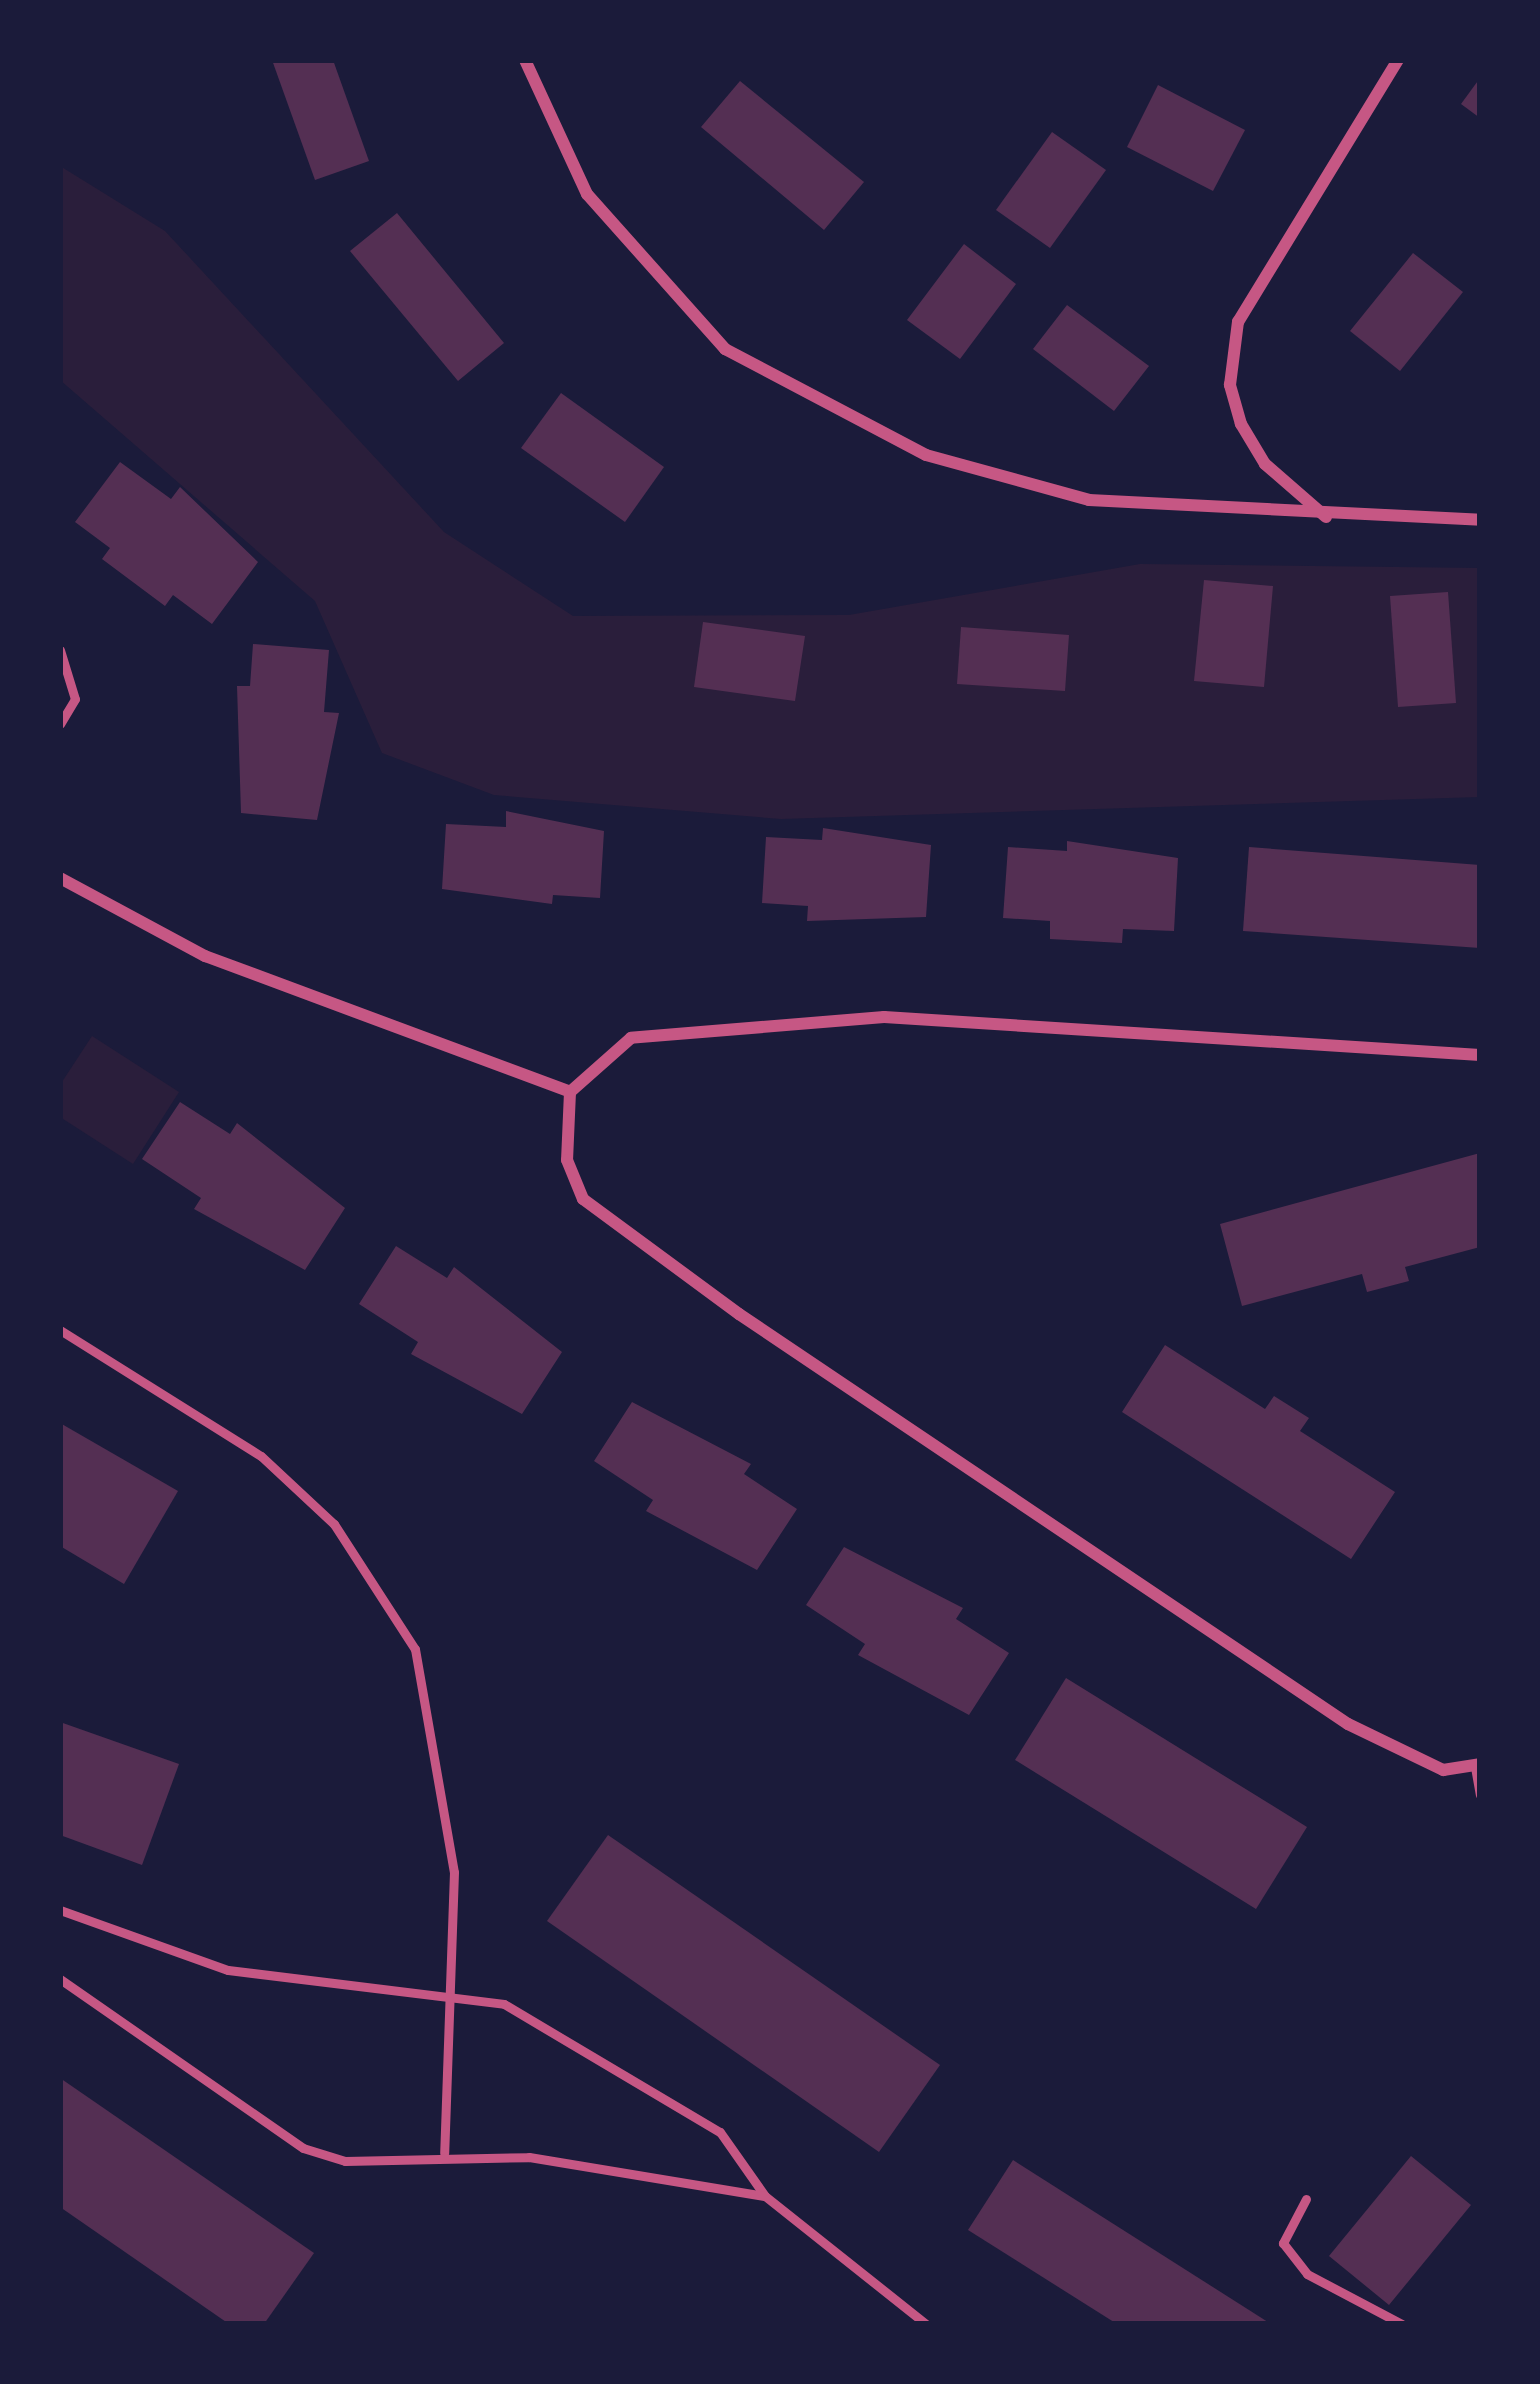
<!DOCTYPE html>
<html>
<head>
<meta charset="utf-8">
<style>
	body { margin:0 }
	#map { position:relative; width:1540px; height:2384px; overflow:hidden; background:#1b1b3a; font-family:"PT Sans Narrow",sans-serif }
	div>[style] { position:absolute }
	.green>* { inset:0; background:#2a1e3b }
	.building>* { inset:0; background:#542f53 }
	.service>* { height:9px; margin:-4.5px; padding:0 4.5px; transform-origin:4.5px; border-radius:4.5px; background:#c65784 }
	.minor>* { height:12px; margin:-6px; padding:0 6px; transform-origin:6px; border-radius:6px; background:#c65784 }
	span { translate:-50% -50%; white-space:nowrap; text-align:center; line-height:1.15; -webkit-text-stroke:9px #1b1b3a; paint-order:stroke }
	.frame { position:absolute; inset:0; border:63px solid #1b1b3a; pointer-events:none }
</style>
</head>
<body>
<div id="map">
	<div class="green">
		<div style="clip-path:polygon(60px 166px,165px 231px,444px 532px,573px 616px,849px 615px,1140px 564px,1480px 568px,1480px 797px,781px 819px,494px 795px,382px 753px,315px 601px,60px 380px)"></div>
		<div style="clip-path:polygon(92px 1036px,179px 1092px,133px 1164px,60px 1117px,60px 1085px)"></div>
	</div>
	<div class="building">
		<div style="clip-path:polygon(272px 60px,333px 60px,369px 161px,315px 180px)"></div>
		<div style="clip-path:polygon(1480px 78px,1480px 118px,1461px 104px)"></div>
		<div style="clip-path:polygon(740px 81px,864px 182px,824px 230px,701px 127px)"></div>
		<div style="clip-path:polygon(1158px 85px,1245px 130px,1213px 191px,1127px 147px)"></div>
		<div style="clip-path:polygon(1052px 132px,1106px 170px,1050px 248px,996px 210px)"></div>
		<div style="clip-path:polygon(397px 213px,504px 343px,458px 381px,350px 251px)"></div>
		<div style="clip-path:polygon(964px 244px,1016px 284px,960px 359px,907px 320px)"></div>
		<div style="clip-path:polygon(1413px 253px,1463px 292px,1400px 371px,1350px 331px)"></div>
		<div style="clip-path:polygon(1067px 305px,1149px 366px,1114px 411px,1033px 349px)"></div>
		<div style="clip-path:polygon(561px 393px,664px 467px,625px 522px,521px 448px)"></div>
		<div style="clip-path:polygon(120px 462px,171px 499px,180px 487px,258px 562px,212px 624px,173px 595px,165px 606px,102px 559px,110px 548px,75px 522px)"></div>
		<div style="clip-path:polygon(1204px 580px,1273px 586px,1264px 687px,1194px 681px)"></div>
		<div style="clip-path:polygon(1448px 592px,1456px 703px,1398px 707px,1390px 596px)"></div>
		<div style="clip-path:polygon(703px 622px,805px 636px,795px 701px,694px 687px)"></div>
		<div style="clip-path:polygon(961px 627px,1069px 635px,1065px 691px,957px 684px)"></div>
		<div style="clip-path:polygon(253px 644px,329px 650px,324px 712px,339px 713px,317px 820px,241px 813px,237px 686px,250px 686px)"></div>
		<div style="clip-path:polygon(506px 811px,604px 831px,600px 898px,553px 895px,552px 904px,442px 889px,446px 824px,506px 827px)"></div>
		<div style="clip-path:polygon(823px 828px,931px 845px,926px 917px,807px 921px,808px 906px,762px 903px,766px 837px,822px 840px)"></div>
		<div style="clip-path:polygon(1067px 841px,1178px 858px,1174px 931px,1123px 929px,1122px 943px,1050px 939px,1050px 921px,1003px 918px,1008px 847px,1067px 851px)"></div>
		<div style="clip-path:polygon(1249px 847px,1480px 865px,1480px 948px,1243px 931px)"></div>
		<div style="clip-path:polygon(180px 1102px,230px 1134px,237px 1123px,345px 1208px,305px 1270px,194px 1209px,201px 1198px,142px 1159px)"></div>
		<div style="clip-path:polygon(1480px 1153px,1480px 1247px,1405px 1267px,1409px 1281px,1367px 1292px,1362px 1274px,1242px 1306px,1220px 1224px)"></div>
		<div style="clip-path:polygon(396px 1246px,447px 1278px,454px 1267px,562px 1352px,522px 1414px,411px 1354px,418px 1342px,359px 1304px)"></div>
		<div style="clip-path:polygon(1165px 1345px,1265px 1409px,1274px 1396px,1309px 1418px,1300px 1431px,1395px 1492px,1351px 1559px,1122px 1412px)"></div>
		<div style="clip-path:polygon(632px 1402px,751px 1464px,744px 1474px,797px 1509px,757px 1570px,646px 1511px,653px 1500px,594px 1461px)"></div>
		<div style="clip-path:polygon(60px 1423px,178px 1491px,124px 1584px,60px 1546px)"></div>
		<div style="clip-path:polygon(844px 1547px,963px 1608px,956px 1619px,1009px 1653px,969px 1715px,858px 1655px,865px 1644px,806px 1605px)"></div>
		<div style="clip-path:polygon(1066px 1678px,1307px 1827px,1256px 1909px,1015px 1760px)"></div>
		<div style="clip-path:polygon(60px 1722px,179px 1764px,142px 1865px,60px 1835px)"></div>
		<div style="clip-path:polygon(608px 1835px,940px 2065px,879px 2152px,547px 1921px)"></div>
		<div style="clip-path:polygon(60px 2078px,314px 2253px,264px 2324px,229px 2324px,60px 2207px)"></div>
		<div style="clip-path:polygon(1411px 2156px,1471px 2205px,1389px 2305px,1329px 2256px)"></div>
		<div style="clip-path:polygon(1013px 2160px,1271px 2324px,1117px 2324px,968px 2230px)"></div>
	</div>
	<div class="service">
		<div style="left:60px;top:650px;width:51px;rotate:73deg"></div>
		<div style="left:75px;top:699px;width:29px;rotate:121deg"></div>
		<div style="left:60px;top:1330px;width:237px;rotate:32.1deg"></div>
		<div style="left:261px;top:1456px;width:100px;rotate:43deg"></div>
		<div style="left:334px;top:1524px;width:149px;rotate:57.1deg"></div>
		<div style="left:415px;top:1649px;width:226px;rotate:80.1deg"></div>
		<div style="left:454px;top:1872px;width:281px;rotate:92deg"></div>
		<div style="left:1475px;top:1767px;width:28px;rotate:80deg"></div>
		<div style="left:60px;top:1910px;width:178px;rotate:19.7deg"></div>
		<div style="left:228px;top:1970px;width:278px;rotate:7deg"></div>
		<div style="left:504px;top:2004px;width:251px;rotate:30.7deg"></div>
		<div style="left:720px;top:2132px;width:78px;rotate:54.9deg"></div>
		<div style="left:765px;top:2196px;width:206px;rotate:38.5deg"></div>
		<div style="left:60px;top:1979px;width:296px;rotate:34.8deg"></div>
		<div style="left:303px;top:2148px;width:44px;rotate:17.2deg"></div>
		<div style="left:345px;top:2161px;width:184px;rotate:-1.2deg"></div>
		<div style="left:529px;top:2157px;width:239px;rotate:9.4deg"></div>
		<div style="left:1306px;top:2199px;width:50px;rotate:117.6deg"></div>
		<div style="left:1283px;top:2243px;width:39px;rotate:52deg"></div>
		<div style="left:1307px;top:2274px;width:107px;rotate:27.8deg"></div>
	</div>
	<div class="minor">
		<div style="left:525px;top:60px;width:148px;rotate:65.2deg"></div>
		<div style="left:587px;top:194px;width:208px;rotate:48.3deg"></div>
		<div style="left:725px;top:349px;width:227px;rotate:27.8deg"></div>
		<div style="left:926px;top:455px;width:169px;rotate:15.4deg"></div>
		<div style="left:1089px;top:500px;width:392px;rotate:2.9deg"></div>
		<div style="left:1326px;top:517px;width:81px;rotate:-139deg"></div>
		<div style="left:1265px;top:464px;width:47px;rotate:-121deg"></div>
		<div style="left:1241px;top:424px;width:41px;rotate:-105.8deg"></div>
		<div style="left:1230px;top:385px;width:64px;rotate:-82.8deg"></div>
		<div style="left:1238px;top:322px;width:307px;rotate:-58.6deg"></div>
		<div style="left:60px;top:878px;width:165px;rotate:28.3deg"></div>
		<div style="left:205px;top:956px;width:390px;rotate:20.4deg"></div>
		<div style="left:1480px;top:1055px;width:597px;rotate:-176.35deg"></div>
		<div style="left:884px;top:1017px;width:254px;rotate:175.3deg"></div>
		<div style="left:631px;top:1038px;width:81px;rotate:138.5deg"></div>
		<div style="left:570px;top:1092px;width:68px;rotate:92.5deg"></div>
		<div style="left:567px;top:1160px;width:42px;rotate:67.7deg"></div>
		<div style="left:583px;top:1199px;width:194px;rotate:36.4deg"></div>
		<div style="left:739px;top:1314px;width:734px;rotate:33.95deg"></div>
		<div style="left:1348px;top:1724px;width:106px;rotate:25.8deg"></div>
		<div style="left:1443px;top:1770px;width:37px;rotate:-9deg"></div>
	</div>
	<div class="frame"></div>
</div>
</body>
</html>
